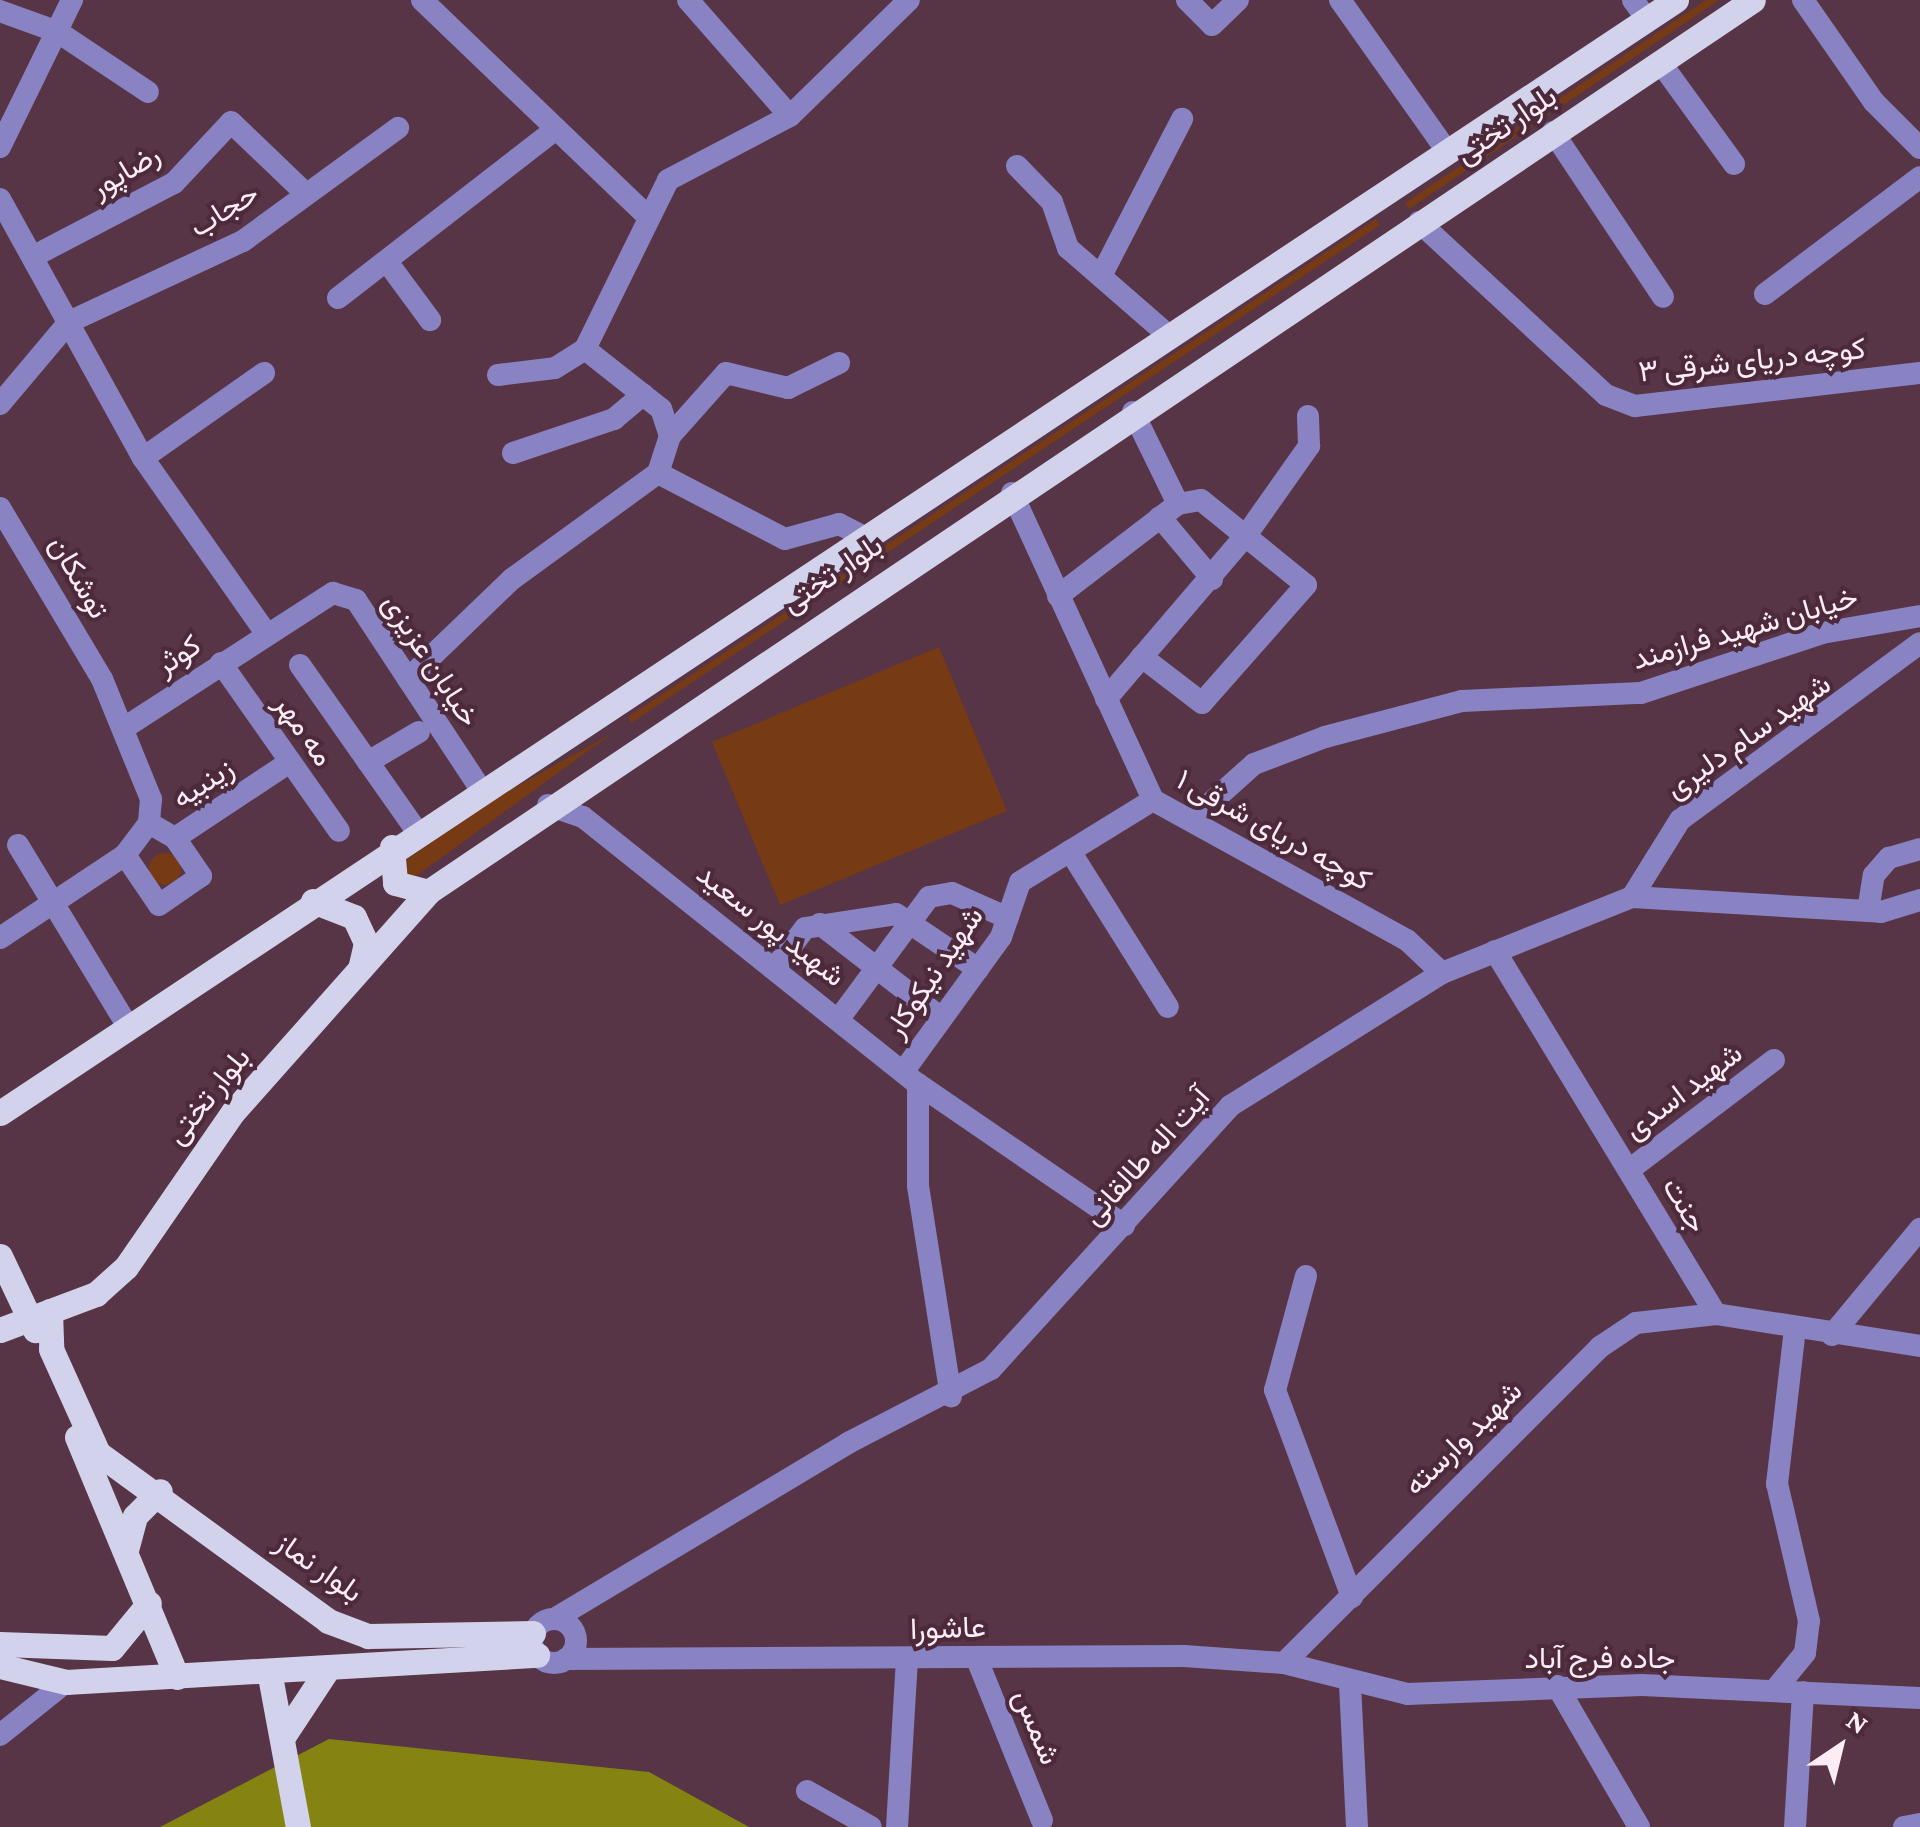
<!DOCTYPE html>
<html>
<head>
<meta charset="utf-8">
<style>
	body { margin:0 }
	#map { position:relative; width:1920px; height:1827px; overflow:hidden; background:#573546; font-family:"Crimson Pro",Vazirmatn,serif }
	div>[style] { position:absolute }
	.green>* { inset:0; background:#763a14 }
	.round { border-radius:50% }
	.water>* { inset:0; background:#858412 }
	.minor>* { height:22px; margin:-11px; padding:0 11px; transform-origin:11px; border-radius:11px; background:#8982c3 }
	.minor>.ring { margin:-11px; padding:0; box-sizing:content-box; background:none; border:22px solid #8982c3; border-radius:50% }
	.major>* { height:25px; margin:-12.5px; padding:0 12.5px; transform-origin:12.5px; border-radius:12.5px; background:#d3d2ec }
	span { translate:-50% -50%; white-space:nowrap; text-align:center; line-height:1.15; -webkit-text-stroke:8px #4c2a3b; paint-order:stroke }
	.street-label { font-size:30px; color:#feecf4 }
	.north { position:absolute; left:1790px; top:1697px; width:100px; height:100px; -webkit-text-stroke:8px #4c2a3b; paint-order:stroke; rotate:35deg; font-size:28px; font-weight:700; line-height:40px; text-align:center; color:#feecf4 }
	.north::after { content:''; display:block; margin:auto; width:35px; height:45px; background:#feecf4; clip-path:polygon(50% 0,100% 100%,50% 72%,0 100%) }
</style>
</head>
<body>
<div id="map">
	<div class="green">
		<div style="clip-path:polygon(1706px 0,1719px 0,1409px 209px,1405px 203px)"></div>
		<div style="clip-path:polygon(1376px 219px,1380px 225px,631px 723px,628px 717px)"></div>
		<div style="clip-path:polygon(939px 647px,1007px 811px,780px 905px,712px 742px)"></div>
		<div style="clip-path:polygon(613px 733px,416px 876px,404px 873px,406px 860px,492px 800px)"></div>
		<div class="round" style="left:149px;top:853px;width:32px;height:32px"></div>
	</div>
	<div class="water">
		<div style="clip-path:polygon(329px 1739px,649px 1772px,749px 1827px,160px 1827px)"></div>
	</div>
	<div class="minor">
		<div style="left:422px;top:0;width:313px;rotate:43.8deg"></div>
		<div style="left:688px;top:0;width:154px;rotate:48.7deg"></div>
		<div style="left:1187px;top:0;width:35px;rotate:45deg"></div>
		<div style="left:1212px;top:25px;width:36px;rotate:-44deg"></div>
		<div style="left:1340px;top:0;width:185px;rotate:54.7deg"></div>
		<div style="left:1633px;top:0;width:24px;rotate:54deg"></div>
		<div style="left:1803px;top:0;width:124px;rotate:55.2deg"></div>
		<div style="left:1874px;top:102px;width:65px;rotate:45deg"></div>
		<div style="left:0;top:11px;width:62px;rotate:19.9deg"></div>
		<div style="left:58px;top:32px;width:108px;rotate:33.7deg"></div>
		<div style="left:1660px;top:62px;width:126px;rotate:54deg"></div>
		<div style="left:1553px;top:132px;width:198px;rotate:56.3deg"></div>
		<div style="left:0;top:147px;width:164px;rotate:-63.9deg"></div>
		<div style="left:1017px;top:166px;width:50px;rotate:45.8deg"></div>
		<div style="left:1052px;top:202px;width:49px;rotate:70.8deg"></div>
		<div style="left:1068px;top:248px;width:131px;rotate:41deg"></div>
		<div style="left:0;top:199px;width:296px;rotate:61.1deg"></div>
		<div style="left:143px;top:458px;width:210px;rotate:54.9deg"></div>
		<div style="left:1419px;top:222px;width:255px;rotate:42.8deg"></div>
		<div style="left:1606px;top:395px;width:31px;rotate:21deg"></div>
		<div style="left:1635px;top:406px;width:287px;rotate:-6.6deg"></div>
		<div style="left:36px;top:255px;width:156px;rotate:-27.6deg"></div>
		<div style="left:174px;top:183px;width:83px;rotate:-46.9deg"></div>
		<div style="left:231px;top:122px;width:101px;rotate:43.8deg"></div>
		<div style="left:388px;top:263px;width:71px;rotate:53.6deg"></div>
		<div style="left:1101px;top:276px;width:177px;rotate:-62.7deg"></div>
		<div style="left:1765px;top:294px;width:194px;rotate:-37deg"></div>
		<div style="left:338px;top:298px;width:276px;rotate:-37.8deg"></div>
		<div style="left:498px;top:375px;width:57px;rotate:-7deg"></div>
		<div style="left:555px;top:368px;width:36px;rotate:-32deg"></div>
		<div style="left:0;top:404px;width:107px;rotate:-49.9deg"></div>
		<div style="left:69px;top:322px;width:192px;rotate:-25deg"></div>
		<div style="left:243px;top:241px;width:192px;rotate:-36.1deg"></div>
		<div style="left:1133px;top:412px;width:102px;rotate:63.9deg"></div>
		<div style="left:670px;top:436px;width:84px;rotate:-48.4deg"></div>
		<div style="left:726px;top:373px;width:64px;rotate:13.6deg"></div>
		<div style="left:788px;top:388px;width:57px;rotate:-26.1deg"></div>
		<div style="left:513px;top:453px;width:107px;rotate:-18.6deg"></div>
		<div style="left:614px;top:419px;width:38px;rotate:-40deg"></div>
		<div style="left:143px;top:458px;width:148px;rotate:-35.1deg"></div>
		<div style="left:658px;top:473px;width:143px;rotate:27.5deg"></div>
		<div style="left:785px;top:539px;width:56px;rotate:-15.5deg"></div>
		<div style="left:839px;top:524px;width:28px;rotate:27deg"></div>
		<div style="left:1012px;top:493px;width:338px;rotate:65.3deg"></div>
		<div style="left:1153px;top:800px;width:290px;rotate:28.9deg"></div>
		<div style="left:1407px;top:940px;width:48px;rotate:43.3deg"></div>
		<div style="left:0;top:508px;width:199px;rotate:59.2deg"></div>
		<div style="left:102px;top:679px;width:130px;rotate:67.8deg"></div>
		<div style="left:151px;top:799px;width:24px;rotate:95deg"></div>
		<div style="left:149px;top:823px;width:40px;rotate:127deg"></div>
		<div style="left:125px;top:855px;width:150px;rotate:146.4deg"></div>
		<div style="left:1160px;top:517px;width:81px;rotate:50deg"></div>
		<div style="left:1058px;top:596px;width:151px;rotate:-37.5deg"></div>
		<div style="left:1178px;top:504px;width:23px;rotate:-10deg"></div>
		<div style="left:1201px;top:500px;width:135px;rotate:39deg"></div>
		<div style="left:1306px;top:585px;width:157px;rotate:131.4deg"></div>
		<div style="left:1202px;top:703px;width:76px;rotate:-142.5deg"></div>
		<div style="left:221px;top:663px;width:205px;rotate:54.9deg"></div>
		<div style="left:300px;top:665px;width:202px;rotate:54.9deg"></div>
		<div style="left:408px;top:679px;width:144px;rotate:-43.9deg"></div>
		<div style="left:512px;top:579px;width:180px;rotate:-36deg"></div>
		<div style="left:658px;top:473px;width:39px;rotate:-72deg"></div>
		<div style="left:670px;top:436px;width:28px;rotate:-108deg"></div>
		<div style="left:661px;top:409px;width:97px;rotate:-141.7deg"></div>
		<div style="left:585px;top:349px;width:188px;rotate:-63.8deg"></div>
		<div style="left:668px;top:180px;width:138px;rotate:-27.7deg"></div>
		<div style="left:790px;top:116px;width:166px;rotate:-44.3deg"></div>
		<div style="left:1106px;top:699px;width:217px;rotate:-49.5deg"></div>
		<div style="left:1247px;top:534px;width:108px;rotate:-54.8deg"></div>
		<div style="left:1309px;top:446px;width:30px;rotate:-92deg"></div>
		<div style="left:124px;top:728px;width:249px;rotate:-32.9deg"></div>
		<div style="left:333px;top:593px;width:24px;rotate:17deg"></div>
		<div style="left:356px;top:600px;width:225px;rotate:56.6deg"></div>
		<div style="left:368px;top:762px;width:59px;rotate:-30.5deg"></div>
		<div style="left:548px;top:805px;width:37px;rotate:19deg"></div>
		<div style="left:583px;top:817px;width:428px;rotate:38.6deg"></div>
		<div style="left:918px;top:1084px;width:250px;rotate:34.4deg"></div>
		<div style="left:1196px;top:816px;width:78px;rotate:-41.9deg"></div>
		<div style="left:1254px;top:764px;width:76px;rotate:-20.8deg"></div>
		<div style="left:1325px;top:737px;width:142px;rotate:-14.7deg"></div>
		<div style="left:1462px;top:701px;width:179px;rotate:-2.6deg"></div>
		<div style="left:1641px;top:693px;width:191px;rotate:-18.3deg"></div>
		<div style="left:1822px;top:633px;width:99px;rotate:-9.8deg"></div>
		<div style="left:149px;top:823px;width:30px;rotate:30deg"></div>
		<div style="left:175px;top:838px;width:138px;rotate:-33.5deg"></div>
		<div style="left:18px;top:845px;width:214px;rotate:58.8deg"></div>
		<div style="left:1070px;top:851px;width:184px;rotate:57.9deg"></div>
		<div style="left:125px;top:855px;width:60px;rotate:55.8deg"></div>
		<div style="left:159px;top:905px;width:51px;rotate:-34.6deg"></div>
		<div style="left:201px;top:876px;width:46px;rotate:-124.4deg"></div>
		<div style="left:1632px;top:897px;width:91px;rotate:-58.1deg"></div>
		<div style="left:1680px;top:820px;width:298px;rotate:-36.4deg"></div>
		<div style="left:1868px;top:911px;width:36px;rotate:-81deg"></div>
		<div style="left:1874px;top:875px;width:23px;rotate:-49deg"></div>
		<div style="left:1889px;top:858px;width:32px;rotate:-16deg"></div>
		<div style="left:820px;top:924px;width:153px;rotate:37.8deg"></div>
		<div style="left:1495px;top:951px;width:425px;rotate:58.7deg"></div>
		<div style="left:1716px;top:1314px;width:206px;rotate:8.9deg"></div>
		<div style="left:774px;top:969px;width:51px;rotate:-52.9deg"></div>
		<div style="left:805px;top:928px;width:92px;rotate:-8.7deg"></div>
		<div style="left:896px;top:914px;width:99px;rotate:33.9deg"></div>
		<div style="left:838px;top:1020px;width:153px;rotate:-53.5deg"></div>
		<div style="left:929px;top:897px;width:23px;rotate:-10deg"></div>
		<div style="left:952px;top:893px;width:61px;rotate:24.1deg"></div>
		<div style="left:903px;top:1072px;width:167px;rotate:-54deg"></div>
		<div style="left:1001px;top:937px;width:58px;rotate:-70.9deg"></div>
		<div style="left:1020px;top:882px;width:156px;rotate:-31.7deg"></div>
		<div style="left:918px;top:1084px;width:102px;rotate:90deg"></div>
		<div style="left:918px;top:1186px;width:213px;rotate:81.1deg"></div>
		<div style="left:1629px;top:1170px;width:182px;rotate:-37.2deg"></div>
		<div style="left:1306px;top:1276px;width:118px;rotate:105.2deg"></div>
		<div style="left:1275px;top:1390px;width:221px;rotate:69.6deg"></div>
		<div style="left:1832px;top:1335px;width:138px;rotate:-50.3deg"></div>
		<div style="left:556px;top:1618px;width:340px;rotate:-30.9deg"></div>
		<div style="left:848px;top:1443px;width:161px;rotate:-27.4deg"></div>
		<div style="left:991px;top:1369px;width:355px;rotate:-47.7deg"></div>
		<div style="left:1230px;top:1106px;width:250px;rotate:-32.1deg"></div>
		<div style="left:1442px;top:973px;width:205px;rotate:-21.8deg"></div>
		<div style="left:1632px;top:897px;width:249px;rotate:3.4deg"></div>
		<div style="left:1881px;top:912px;width:41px;rotate:-17.1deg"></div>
		<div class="ring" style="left:532px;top:1619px;width:22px;height:22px"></div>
		<div style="left:976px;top:1657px;width:176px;rotate:68deg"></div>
		<div style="left:566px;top:1659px;width:618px;rotate:-0.28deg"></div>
		<div style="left:1184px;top:1656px;width:100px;rotate:4deg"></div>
		<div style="left:1284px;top:1663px;width:127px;rotate:14.1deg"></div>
		<div style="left:1407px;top:1694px;width:235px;rotate:-2.2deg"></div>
		<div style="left:1642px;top:1685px;width:278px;rotate:2.7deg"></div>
		<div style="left:1284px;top:1663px;width:447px;rotate:-45deg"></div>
		<div style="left:1600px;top:1347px;width:43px;rotate:-33.7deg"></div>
		<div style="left:1636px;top:1323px;width:81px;rotate:-6.4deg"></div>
		<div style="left:1350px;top:1684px;width:143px;rotate:87.2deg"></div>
		<div style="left:1557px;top:1686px;width:163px;rotate:59.8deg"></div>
		<div style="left:1774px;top:1691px;width:49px;rotate:-50.8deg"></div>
		<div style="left:1805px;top:1653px;width:32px;rotate:-83deg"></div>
		<div style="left:1809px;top:1621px;width:141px;rotate:-103.1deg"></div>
		<div style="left:1777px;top:1484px;width:156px;rotate:-83.4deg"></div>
		<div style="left:0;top:1735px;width:85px;rotate:-38.8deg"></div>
		<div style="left:807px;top:1791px;width:73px;rotate:29.4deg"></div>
		<div style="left:897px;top:1827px;width:167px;rotate:-86.6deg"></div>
		<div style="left:1795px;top:1827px;width:135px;rotate:-86.6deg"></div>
		<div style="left:1904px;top:1827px;width:16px;rotate:-11deg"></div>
	</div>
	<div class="major">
		<div style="left:392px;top:847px;width:36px;rotate:85deg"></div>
		<div style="left:395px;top:883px;width:34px;rotate:15deg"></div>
		<div style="left:313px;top:901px;width:44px;rotate:21.3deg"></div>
		<div style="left:354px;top:917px;width:29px;rotate:65deg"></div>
		<div style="left:366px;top:943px;width:26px;rotate:103deg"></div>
		<div style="left:0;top:1113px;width:2012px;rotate:-33.59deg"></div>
		<div style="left:0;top:1256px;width:82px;rotate:64.7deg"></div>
		<div style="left:50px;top:1311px;width:38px;rotate:88deg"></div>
		<div style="left:51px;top:1349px;width:114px;rotate:65.7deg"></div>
		<div style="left:98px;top:1453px;width:285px;rotate:36.1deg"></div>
		<div style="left:328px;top:1621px;width:43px;rotate:20.6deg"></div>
		<div style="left:368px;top:1636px;width:165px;rotate:-1deg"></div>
		<div style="left:0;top:1330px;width:103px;rotate:-20.6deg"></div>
		<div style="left:96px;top:1294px;width:40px;rotate:-42deg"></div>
		<div style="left:126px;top:1267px;width:188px;rotate:-55.4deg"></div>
		<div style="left:233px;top:1112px;width:294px;rotate:-48.4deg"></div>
		<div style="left:428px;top:892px;width:1597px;rotate:-33.95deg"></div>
		<div style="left:77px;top:1437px;width:260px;rotate:67.4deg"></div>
		<div style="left:126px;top:1550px;width:35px;rotate:-75deg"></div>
		<div style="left:135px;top:1516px;width:35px;rotate:-45deg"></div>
		<div style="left:0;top:1644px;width:112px;rotate:2deg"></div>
		<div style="left:112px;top:1648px;width:58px;rotate:-50.6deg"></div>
		<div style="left:0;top:1666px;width:68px;rotate:13.6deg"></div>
		<div style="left:66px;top:1682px;width:472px;rotate:-3.3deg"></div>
		<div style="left:270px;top:1676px;width:154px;rotate:79.5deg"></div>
		<div style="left:282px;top:1738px;width:78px;rotate:-56.5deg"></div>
	</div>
	<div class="street-label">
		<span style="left:1506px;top:125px;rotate:-34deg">بلوار تختی</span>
		<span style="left:125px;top:171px;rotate:-31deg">رضاپور</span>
		<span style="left:224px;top:210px;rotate:-32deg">حجاب</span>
		<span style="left:1752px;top:360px;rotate:-6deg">کوچه دریای شرقی ۳</span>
		<span style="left:832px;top:574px;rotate:-34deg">بلوار تختی</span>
		<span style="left:79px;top:577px;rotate:60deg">توشکان</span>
		<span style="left:1745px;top:628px;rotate:-16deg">خیابان شهید فرازمند</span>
		<span style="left:178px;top:655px;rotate:-34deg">کوثر</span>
		<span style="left:431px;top:660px;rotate:57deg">خیابان عزیزی</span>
		<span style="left:304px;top:730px;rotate:55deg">مه مهر</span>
		<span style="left:1748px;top:736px;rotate:-35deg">شهید سام دلیری</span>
		<span style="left:203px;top:783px;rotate:-33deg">زینبیه</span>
		<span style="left:1274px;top:830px;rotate:29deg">کوچه دریای شرقی ۱</span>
		<span style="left:771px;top:925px;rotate:38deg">شهید پور سعید</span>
		<span style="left:934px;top:972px;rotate:-56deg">شهید نیکوکار</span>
		<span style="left:1683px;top:1091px;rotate:-37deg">شهید اسدی</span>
		<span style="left:208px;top:1096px;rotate:-51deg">بلوار تختی</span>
		<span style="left:1146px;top:1156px;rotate:-48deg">آیت اله طالقانی</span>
		<span style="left:1685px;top:1205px;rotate:59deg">جنت</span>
		<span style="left:1463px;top:1438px;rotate:-44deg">شهید وارسته</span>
		<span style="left:319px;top:1567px;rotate:35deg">بلوار نماز</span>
		<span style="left:948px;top:1628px;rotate:-2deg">عاشورا</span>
		<span style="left:1600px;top:1658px">جاده فرج آباد</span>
		<span style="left:1037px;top:1727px;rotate:68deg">شمس</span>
	</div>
	<div class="north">N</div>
</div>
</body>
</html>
